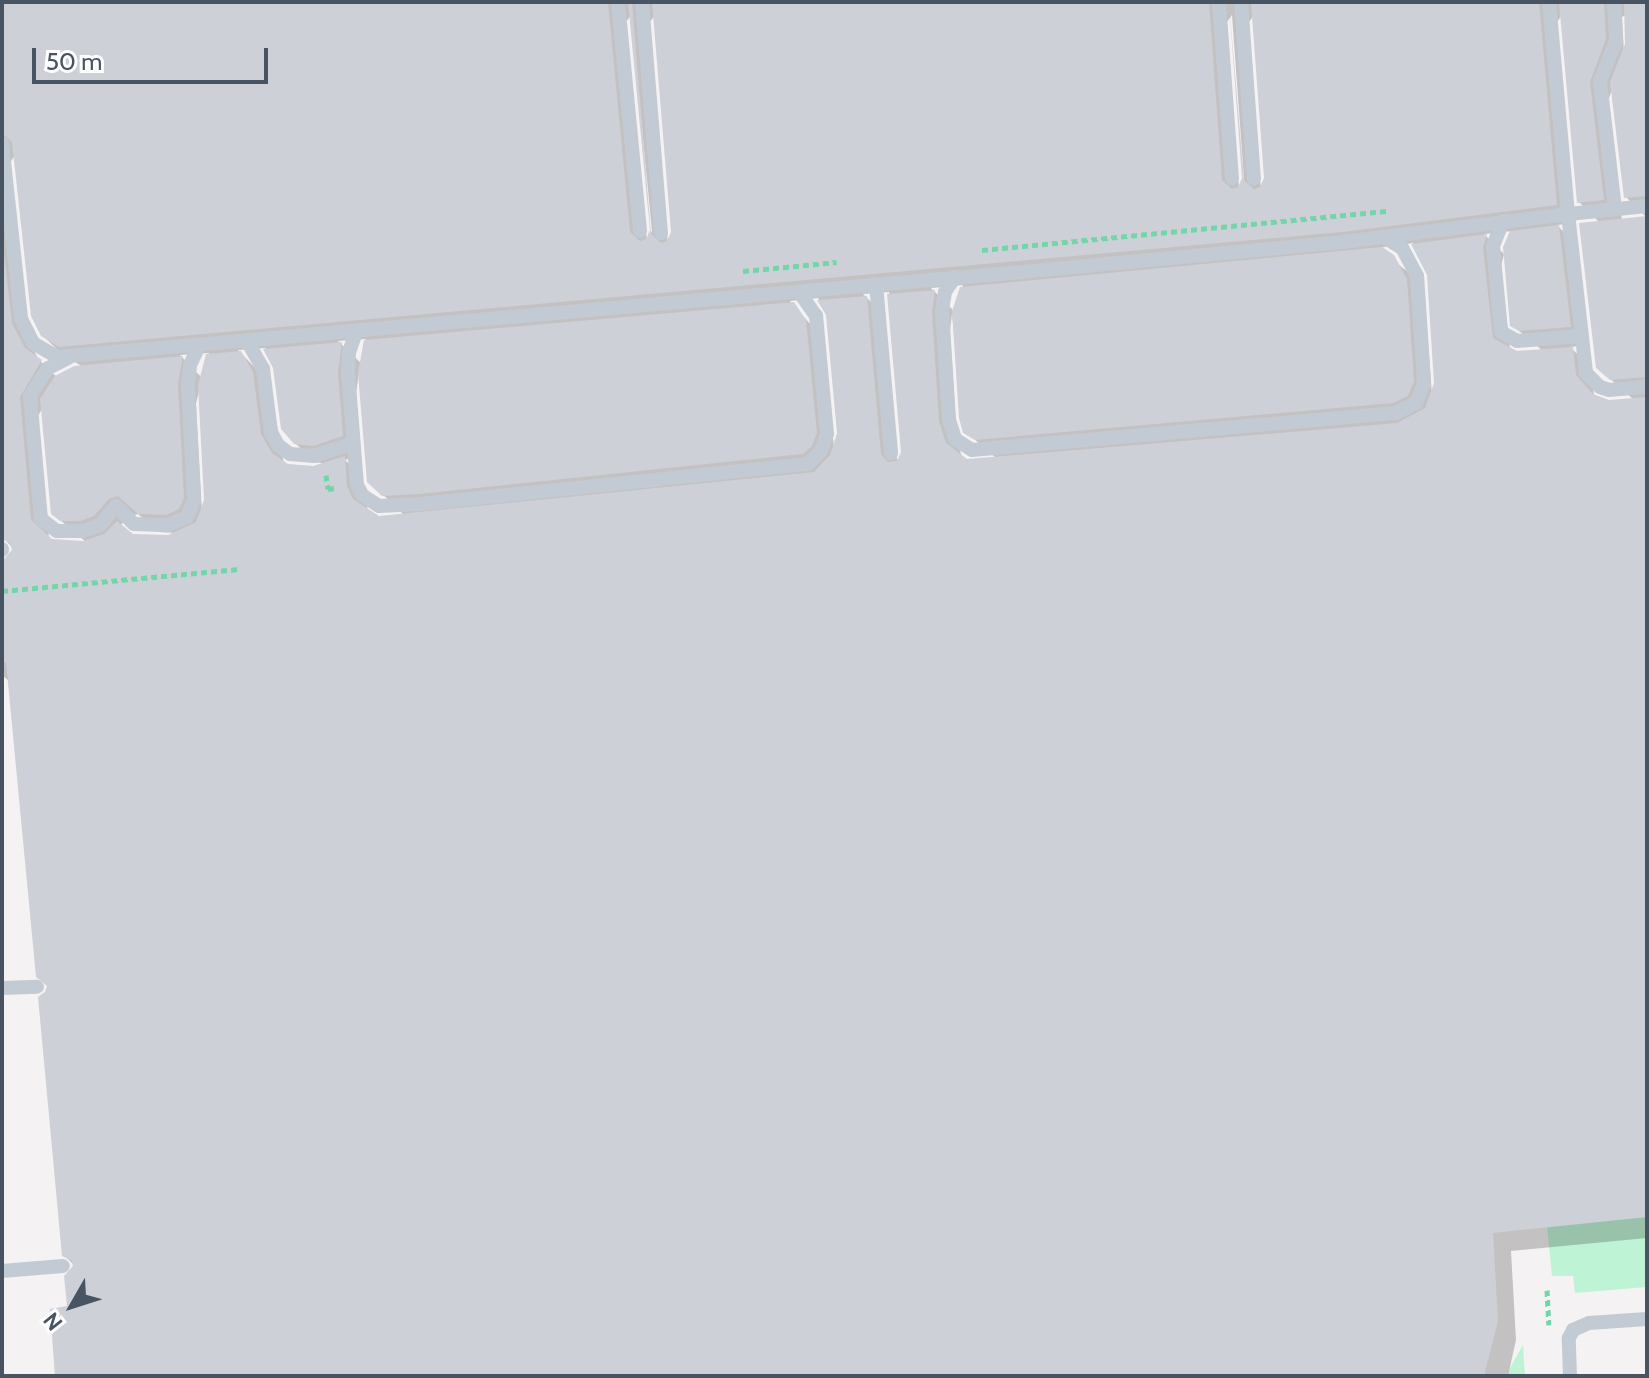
<!DOCTYPE html>
<html>
<head>
<meta charset="utf-8">
<style>
	body { margin:0 }
	#map { position:relative; width:1649px; height:1378px; overflow:hidden; background:#f4f2f2; font-family:Cabin,sans-serif }
	div>[style] { position:absolute }
	.green>* { inset:0; background:#bef4d5 }
	.shadow>* { inset:0; background:#0003 }
	.building>* { inset:0; background:#cdd0d6 }
	.path>* { height:5px; margin-top:-2.5px; transform-origin:0; background:repeating-linear-gradient(90deg,#73d5a8 0 6px,transparent 0 10px) }
	.service>* { height:14px; margin:-7px; padding:0 7px; transform-origin:7px; border-radius:7px; background:#c2cbd4 }
	span { translate:-50% -50%; white-space:nowrap; text-align:center; line-height:1.15; -webkit-text-stroke:8px #fff; paint-order:stroke }
	.frame { position:absolute; inset:0; border:4px solid #485461; pointer-events:none }
	.north { position:absolute; left:32px; top:1266px; width:80px; height:80px; -webkit-text-stroke:6px #fff; paint-order:stroke; rotate:231deg; font-size:22px; font-weight:700; line-height:32px; text-align:center; color:#485461 }
	.north::after { content:''; display:block; margin:auto; width:28px; height:36px; background:#485461; clip-path:polygon(50% 0,100% 100%,50% 72%,0 100%) }
	.scale { position:absolute; left:32px; top:48px; width:236px; height:36px; box-sizing:border-box; border:4px solid #485461; border-top:0; padding-left:10px; font-size:24px; line-height:28px; white-space:nowrap; color:#485461; -webkit-text-stroke:6px #fff; paint-order:stroke }
</style>
</head>
<body>
<div id="map">
	<div class="green">
		<div style="clip-path:polygon(1647px 1217px,1647px 1287px,1575px 1293px,1573px 1276px,1552px 1276px,1547px 1226px)"></div>
		<div style="clip-path:polygon(1523px 1345px,1525px 1376px,1507px 1376px,1510px 1368px)"></div>
	</div>
	<div class="shadow">
		<div style="clip-path:polygon(evenodd,2px 2px,1647px 2px,1647px 1238px,1511px 1251px,1516px 1340px,1508px 1376px,57px 1376px,75px 1266px,64px 1255px,49px 987px,9px 681px,2px 675px,2px 599px,6px 599px,14px 549px,3px 538px,2px 524px,2px 2px,1627px 14px,1628px 41px,1624px 53px,1622px 17px,1627px 14px,2px 2px,631px 15px,652px 231px,647px 242px,626px 22px,631px 15px,2px 2px,655px 15px,673px 233px,668px 244px,650px 22px,655px 15px,2px 2px,1232px 15px,1244px 179px,1239px 190px,1227px 22px,1232px 15px,2px 2px,1254px 15px,1266px 179px,1261px 190px,1249px 22px,1254px 15px,2px 2px,1562px 15px,1579px 202px,1600px 223px,1597px 367px,1634px 400px,1609px 402px,1594px 396px,1591px 367px,1570px 347px,1589px 345px,1577px 246px,1557px 225px,1575px 223px,1557px 22px,1562px 15px,2px 2px,1613px 87px,1626px 197px,1647px 218px,1622px 221px,1608px 101px,1613px 87px,2px 2px,15px 155px,42px 335px,62px 354px,83px 367px,57px 377px,38px 359px,29px 340px,10px 163px,15px 155px,2px 2px,1512px 231px,1512px 325px,1543px 351px,1516px 353px,1510px 349px,1501px 266px,1504px 254px,1484px 234px,1512px 231px,2px 2px,1413px 243px,1429px 275px,1436px 383px,1432px 395px,1425px 300px,1413px 276px,1378px 248px,1413px 243px,2px 2px,963px 285px,954px 311px,931px 288px,963px 285px,2px 2px,889px 292px,903px 453px,897px 460px,885px 316px,863px 294px,889px 292px,2px 2px,818px 298px,828px 314px,839px 433px,834px 448px,824px 340px,790px 301px,818px 298px,2px 2px,952px 314px,965px 431px,996px 458px,967px 461px,962px 457px,957px 441px,950px 331px,952px 314px,2px 2px,366px 339px,362px 364px,338px 341px,366px 339px,2px 2px,265px 348px,275px 367px,295px 443px,315px 462px,328px 464px,314px 468px,284px 464px,271px 393px,259px 372px,238px 350px,265px 348px,2px 2px,209px 353px,202px 378px,180px 355px,209px 353px,2px 2px,360px 366px,369px 481px,406px 517px,378px 518px,368px 512px,362px 477px,345px 460px,361px 454px,356px 393px,360px 366px,2px 2px,199px 391px,206px 500px,202px 512px,196px 404px,199px 391px,2px 2px,43px 407px,52px 513px,86px 542px,56px 543px,49px 538px,38px 416px,43px 407px,2px 2px,138px 514px,159px 532px,177px 533px,168px 537px,132px 536px,120px 526px,128px 517px,138px 514px)"></div>
	</div>
	<div class="building">
		<div style="clip-path:polygon(2px 2px,608px 2px,630px 232px,640px 241px,646px 239px,650px 230px,628px 2px,632px 2px,651px 234px,661px 243px,667px 241px,671px 232px,652px 2px,1209px 2px,1222px 180px,1232px 189px,1238px 187px,1242px 178px,1229px 2px,1244px 180px,1254px 189px,1260px 187px,1264px 178px,1251px 2px,1539px 2px,1557px 205px,1342px 232px,59px 347px,41px 336px,31px 316px,12px 142px,2px 133px)"></div>
		<div style="clip-path:polygon(1559px 2px,1604px 2px,1606px 39px,1590px 82px,1604px 200px,1577px 203px)"></div>
		<div style="clip-path:polygon(1624px 2px,1647px 2px,1647px 196px,1624px 198px,1610px 82px,1625px 44px)"></div>
		<div style="clip-path:polygon(1647px 216px,1647px 377px,1610px 380px,1596px 368px,1579px 223px)"></div>
		<div style="clip-path:polygon(1559px 225px,1571px 327px,1519px 331px,1510px 326px,1503px 247px,1510px 231px)"></div>
		<div style="clip-path:polygon(1487px 234px,1483px 247px,1493px 338px,1517px 351px,1573px 347px,1576px 375px,1593px 394px,1609px 400px,1647px 397px,1647px 1217px,1493px 1233px,1498px 1321px,1484px 1376px,55px 1376px,50px 1309px,67px 1306px,64px 1276px,73px 1266px,71px 1260px,62px 1256px,38px 997px,45px 992px,47px 986px,36px 977px,6px 662px,2px 663px,3px 560px,12px 550px,10px 543px,2px 539px,2px 236px,12px 323px,25px 348px,42px 360px,20px 397px,31px 520px,52px 539px,83px 541px,104px 534px,117px 521px,133px 534px,168px 535px,196px 522px,204px 500px,198px 385px,206px 354px,241px 351px,253px 372px,261px 434px,272px 453px,288px 464px,313px 466px,345px 456px,347px 486px,353px 499px,379px 516px,814px 472px,830px 455px,837px 433px,826px 315px,817px 300px,867px 296px,881px 454px,888px 462px,897px 461px,901px 452px,887px 294px,935px 290px,932px 312px,939px 421px,946px 443px,967px 459px,1397px 423px,1425px 408px,1434px 383px,1427px 275px,1411px 244px)"></div>
		<div style="clip-path:polygon(1382px 247px,1394px 255px,1407px 279px,1414px 381px,1408px 396px,1393px 403px,975px 440px,963px 433px,959px 418px,952px 311px,960px 287px)"></div>
		<div style="clip-path:polygon(794px 302px,806px 320px,817px 433px,812px 446px,803px 454px,420px 494px,382px 496px,367px 482px,358px 373px,364px 340px)"></div>
		<div style="clip-path:polygon(342px 342px,338px 373px,343px 436px,313px 446px,294px 444px,281px 429px,273px 368px,263px 349px)"></div>
		<div style="clip-path:polygon(183px 356px,178px 384px,184px 498px,179px 509px,166px 515px,138px 514px,118px 496px,109px 499px,94px 516px,81px 521px,60px 521px,51px 514px,40px 399px,55px 376px,74px 366px)"></div>
	</div>
	<div class="path">
		<div style="left:982px;top:250px;width:406px;rotate:-5.5deg"></div>
		<div style="left:743px;top:271px;width:94px;rotate:-5.5deg"></div>
		<div style="left:326px;top:475px;width:14px;rotate:82deg"></div>
		<div style="left:328px;top:489px;width:8px;rotate:-7deg"></div>
		<div style="left:2px;top:591px;width:238px;rotate:-5.3deg"></div>
		<div style="left:1547px;top:1290px;width:35px;rotate:87deg"></div>
	</div>
	<div class="service">
		<div style="left:618px;top:2px;width:230px;rotate:84.5deg"></div>
		<div style="left:642px;top:2px;width:232px;rotate:85.3deg"></div>
		<div style="left:1219px;top:2px;width:177px;rotate:85.8deg"></div>
		<div style="left:1241px;top:2px;width:177px;rotate:85.8deg"></div>
		<div style="left:1614px;top:2px;width:39px;rotate:87deg"></div>
		<div style="left:1616px;top:41px;width:43px;rotate:111.8deg"></div>
		<div style="left:1600px;top:81px;width:128px;rotate:83.3deg"></div>
		<div style="left:2px;top:143px;width:177px;rotate:83.8deg"></div>
		<div style="left:21px;top:319px;width:27px;rotate:63deg"></div>
		<div style="left:33px;top:343px;width:28px;rotate:30deg"></div>
		<div style="left:57px;top:357px;width:957px;rotate:-5.04deg"></div>
		<div style="left:1010px;top:273px;width:334px;rotate:-5.3deg"></div>
		<div style="left:1343px;top:242px;width:227px;rotate:-7.1deg"></div>
		<div style="left:1568px;top:214px;width:213px;rotate:-95.1deg"></div>
		<div style="left:1647px;top:206px;width:79px;rotate:174.2deg"></div>
		<div style="left:1568px;top:214px;width:160px;rotate:83.5deg"></div>
		<div style="left:1586px;top:373px;width:20px;rotate:45deg"></div>
		<div style="left:1600px;top:387px;width:9px;rotate:18deg"></div>
		<div style="left:1609px;top:390px;width:38px;rotate:-5deg"></div>
		<div style="left:1503px;top:221px;width:27px;rotate:112deg"></div>
		<div style="left:1493px;top:246px;width:86px;rotate:84.7deg"></div>
		<div style="left:1501px;top:332px;width:18px;rotate:29deg"></div>
		<div style="left:1517px;top:341px;width:64px;rotate:-4.5deg"></div>
		<div style="left:955px;top:277px;width:18px;rotate:124deg"></div>
		<div style="left:945px;top:292px;width:19px;rotate:99deg"></div>
		<div style="left:942px;top:311px;width:109px;rotate:86.3deg"></div>
		<div style="left:949px;top:420px;width:20px;rotate:72deg"></div>
		<div style="left:955px;top:439px;width:20px;rotate:33deg"></div>
		<div style="left:972px;top:450px;width:426px;rotate:-5deg"></div>
		<div style="left:1396px;top:413px;width:22px;rotate:-27deg"></div>
		<div style="left:1416px;top:403px;width:22px;rotate:-68deg"></div>
		<div style="left:1424px;top:383px;width:107px;rotate:-93.7deg"></div>
		<div style="left:1417px;top:276px;width:32px;rotate:-118deg"></div>
		<div style="left:1402px;top:248px;width:21px;rotate:-149deg"></div>
		<div style="left:876px;top:284px;width:170px;rotate:84.9deg"></div>
		<div style="left:356px;top:332px;width:21px;rotate:109deg"></div>
		<div style="left:349px;top:352px;width:21px;rotate:93deg"></div>
		<div style="left:348px;top:373px;width:112px;rotate:85.4deg"></div>
		<div style="left:357px;top:485px;width:11px;rotate:63deg"></div>
		<div style="left:362px;top:495px;width:20px;rotate:33deg"></div>
		<div style="left:379px;top:506px;width:42px;rotate:-2.7deg"></div>
		<div style="left:421px;top:504px;width:389px;rotate:-5.9deg"></div>
		<div style="left:808px;top:464px;width:18px;rotate:-45deg"></div>
		<div style="left:821px;top:451px;width:18px;rotate:-71deg"></div>
		<div style="left:827px;top:434px;width:119px;rotate:-95.3deg"></div>
		<div style="left:816px;top:316px;width:29px;rotate:-125deg"></div>
		<div style="left:247px;top:341px;width:32px;rotate:60deg"></div>
		<div style="left:263px;top:369px;width:64px;rotate:82.8deg"></div>
		<div style="left:271px;top:432px;width:15px;rotate:62deg"></div>
		<div style="left:278px;top:445px;width:15px;rotate:37deg"></div>
		<div style="left:290px;top:454px;width:24px;rotate:5deg"></div>
		<div style="left:314px;top:456px;width:41px;rotate:-18.4deg"></div>
		<div style="left:68px;top:358px;width:22px;rotate:153deg"></div>
		<div style="left:48px;top:368px;width:33px;rotate:123deg"></div>
		<div style="left:30px;top:396px;width:123px;rotate:84.9deg"></div>
		<div style="left:41px;top:519px;width:20px;rotate:37deg"></div>
		<div style="left:57px;top:531px;width:26px"></div>
		<div style="left:83px;top:531px;width:18px;rotate:-19deg"></div>
		<div style="left:100px;top:525px;width:25px;rotate:-50deg"></div>
		<div style="left:116px;top:506px;width:25px;rotate:45deg"></div>
		<div style="left:134px;top:524px;width:34px;rotate:2deg"></div>
		<div style="left:168px;top:525px;width:21px;rotate:-23deg"></div>
		<div style="left:187px;top:517px;width:18px;rotate:-68deg"></div>
		<div style="left:194px;top:500px;width:115px;rotate:-93deg"></div>
		<div style="left:188px;top:385px;width:20px;rotate:-84deg"></div>
		<div style="left:190px;top:365px;width:21px;rotate:-65deg"></div>
		<div style="left:2px;top:550px;width:1px;rotate:-90deg"></div>
		<div style="left:2px;top:988px;width:35px;rotate:-2deg"></div>
		<div style="left:2px;top:1271px;width:61px;rotate:-4.7deg"></div>
		<div style="left:1570px;top:1376px;width:38px;rotate:-92deg"></div>
		<div style="left:1569px;top:1338px;width:9px;rotate:-63deg"></div>
		<div style="left:1573px;top:1330px;width:17px;rotate:-24deg"></div>
		<div style="left:1589px;top:1323px;width:58px;rotate:-3.9deg"></div>
	</div>
	<div class="frame"></div>
	<div class="north">N</div>
	<div class="scale">50 m</div>
</div>
</body>
</html>
